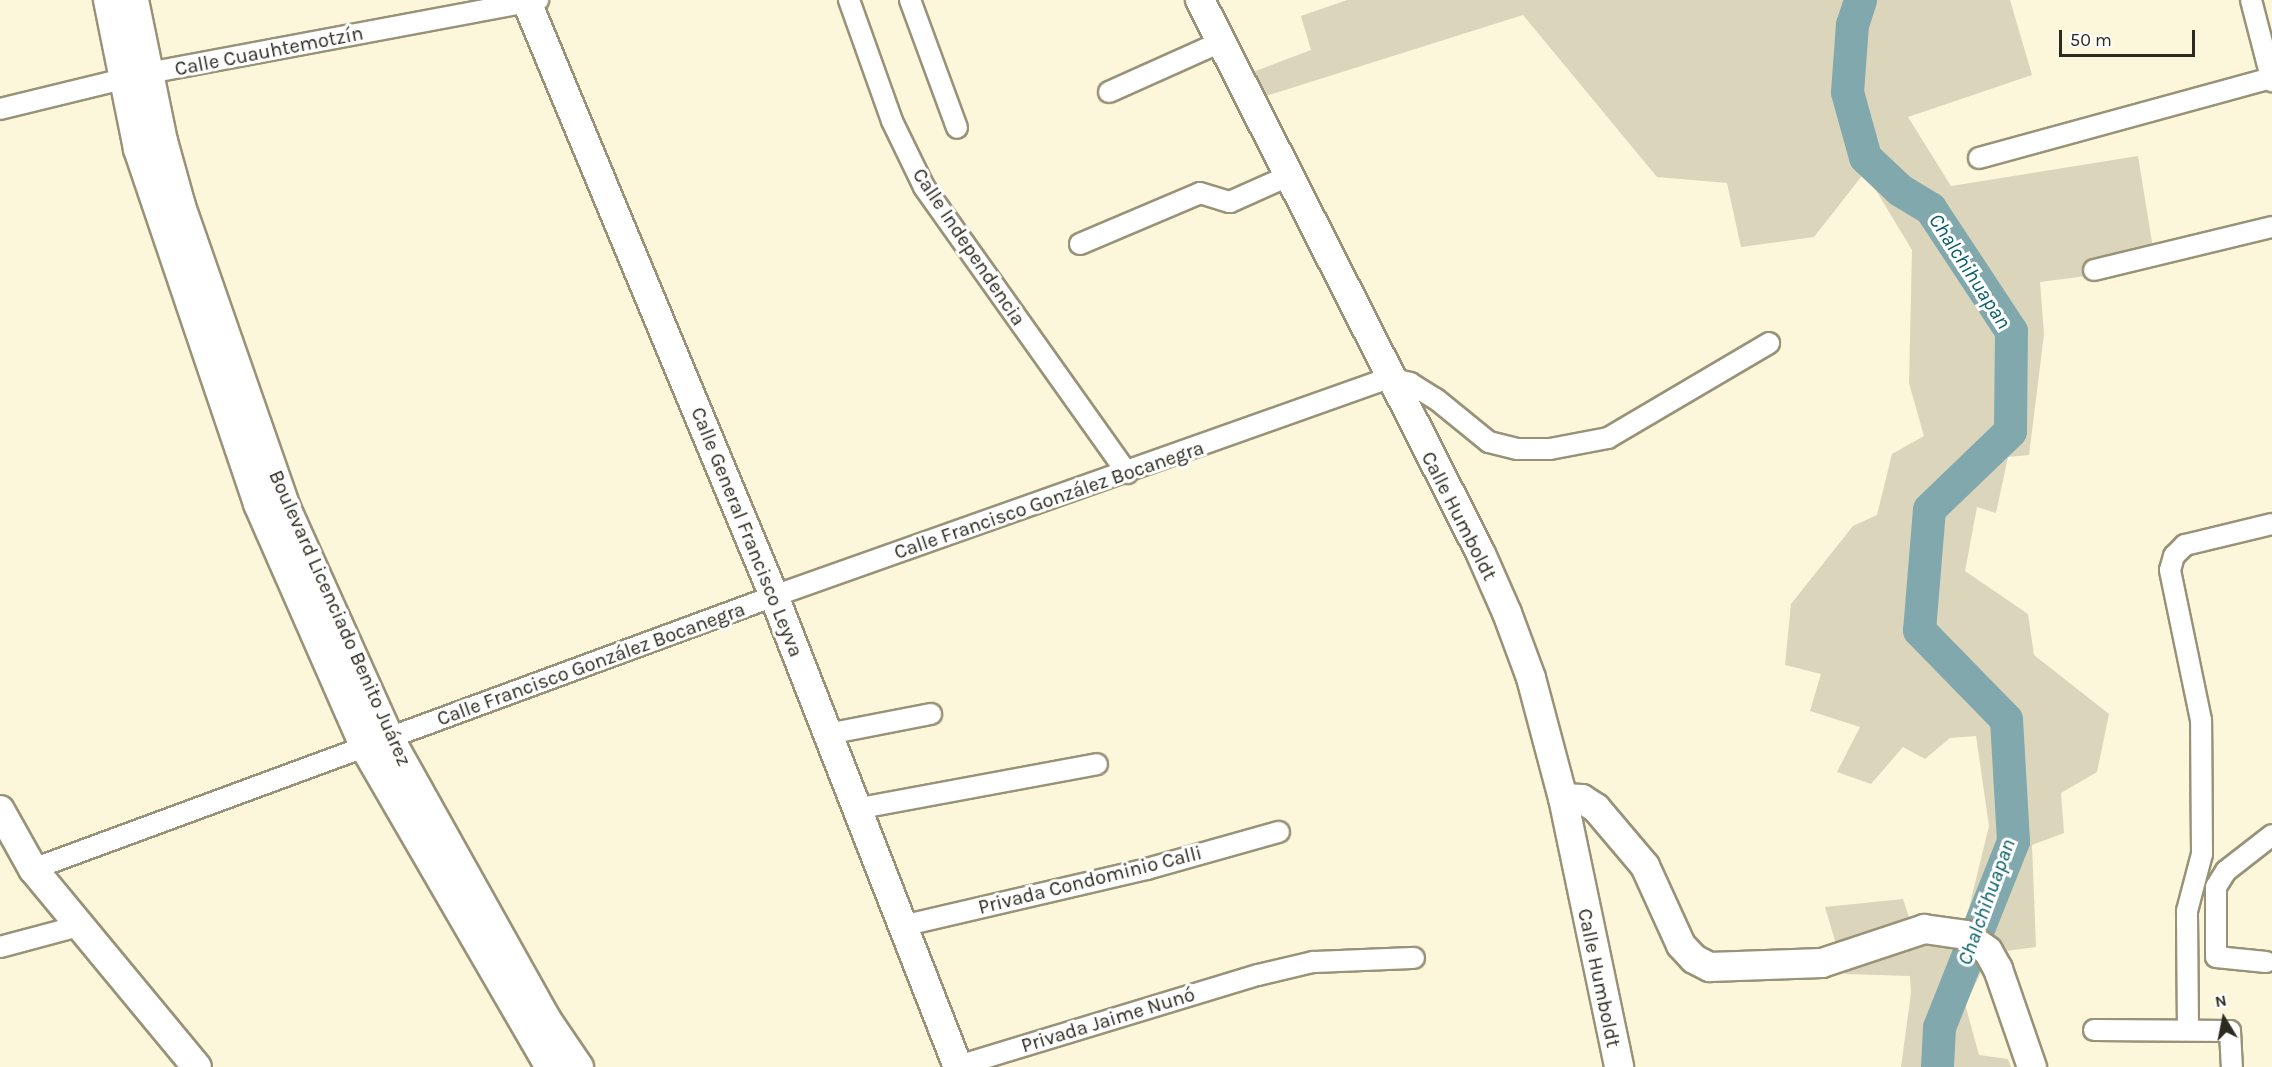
<!DOCTYPE html>
<html>
<head>
<meta charset="utf-8">
<style>
	body { margin:0 }
	#map { position:relative; width:2272px; height:1067px; overflow:hidden; background:#fcf6da; font-family:Karla,sans-serif }
	div>[style] { position:absolute }
	.green>* { inset:0; background:#dbd5bb }
	.river>* { height:33px; margin:-16.5px; padding:0 16.5px; transform-origin:16.5px; border-radius:16.5px; background:#80a8ad }
	.roads { filter:drop-shadow(2px 0 #989279) drop-shadow(-2px 0 #989279) drop-shadow(0 2px #989279) drop-shadow(0 -2px #989279) }
	.street>* { height:20px; margin:-10px; padding:0 10px; transform-origin:10px; border-radius:10px; background:#fff }
	.secondary>* { height:28px; margin:-14px; padding:0 14px; transform-origin:14px; border-radius:14px; background:#fff }
	span { translate:-50% -50%; white-space:nowrap; text-align:center; line-height:1.15; -webkit-text-stroke:6px #fff; paint-order:stroke }
	.street-label { font-size:20px; color:#2c2a1f }
	.water-label { font-size:21px; color:#055f67; font-style:italic }
	.north { position:absolute; left:2194px; top:989px; width:60px; height:60px; -webkit-text-stroke:4px #fff; paint-order:stroke; rotate:350deg; font-size:16px; font-weight:700; line-height:24px; text-align:center; color:#2c2a1f }
	.north::after { content:''; display:block; margin:auto; width:21px; height:27px; background:#2c2a1f; clip-path:polygon(50% 0,100% 100%,50% 72%,0 100%) }
	.scale { position:absolute; left:2059px; top:30px; width:136px; height:27px; box-sizing:border-box; border:3px solid #2c2a1f; border-top:0; padding-left:8px; font-size:18px; line-height:21px; white-space:nowrap; color:#2c2a1f; -webkit-text-stroke:4px #fff; paint-order:stroke }
</style>
</head>
<body>
<div id="map">
	<div class="green">
		<div style="clip-path:polygon(1347px 0,2010px 0,2032px 75px,1908px 117px,1951px 186px,2138px 156px,2156px 267px,2040px 282px,2044px 334px,2029px 455px,2008px 457px,1996px 513px,1977px 507px,1965px 571px,2028px 614px,2034px 655px,2109px 714px,2097px 772px,2061px 793px,2064px 833px,2032px 845px,2036px 947px,1991px 953px,1965px 1004px,1979px 1055px,2008px 1059px,2011px 1067px,1901px 1067px,1911px 993px,1910px 976px,1845px 974px,1825px 907px,1903px 899px,1913px 929px,1965px 924px,1989px 826px,1976px 736px,1950px 738px,1925px 759px,1903px 747px,1871px 784px,1837px 772px,1860px 727px,1810px 711px,1821px 674px,1785px 665px,1791px 604px,1853px 526px,1877px 515px,1892px 454px,1924px 436px,1909px 383px,1912px 250px,1865px 172px,1814px 237px,1741px 247px,1727px 183px,1657px 177px,1523px 15px,1266px 96px,1253px 72px,1311px 50px,1301px 16px)"></div>
	</div>
	<div class="river">
		<div style="left:1860px;top:0;width:25px;rotate:108deg"></div>
		<div style="left:1852px;top:24px;width:68px;rotate:94.2deg"></div>
		<div style="left:1847px;top:92px;width:67px;rotate:74.5deg"></div>
		<div style="left:1865px;top:157px;width:48px;rotate:43.3deg"></div>
		<div style="left:1900px;top:190px;width:35px;rotate:31deg"></div>
		<div style="left:1930px;top:208px;width:147px;rotate:56.6deg"></div>
		<div style="left:2011px;top:331px;width:100px;rotate:90.6deg"></div>
		<div style="left:2010px;top:431px;width:112px;rotate:136.1deg"></div>
		<div style="left:1929px;top:509px;width:121px;rotate:94.7deg"></div>
		<div style="left:1919px;top:630px;width:124px;rotate:45.7deg"></div>
		<div style="left:2006px;top:719px;width:122px;rotate:86.7deg"></div>
		<div style="left:2013px;top:841px;width:200px;rotate:111.7deg"></div>
		<div style="left:1939px;top:1027px;width:40px;rotate:92.9deg"></div>
	</div>
	<div class="roads">
		<div class="street">
			<div style="left:849px;top:0;width:128px;rotate:70.4deg"></div>
			<div style="left:892px;top:121px;width:73px;rotate:64.1deg"></div>
			<div style="left:924px;top:187px;width:351px;rotate:54.6deg"></div>
			<div style="left:910px;top:0;width:136px;rotate:69.8deg"></div>
			<div style="left:2251px;top:0;width:84px;rotate:75.5deg"></div>
			<div style="left:1109px;top:92px;width:123px;rotate:-24.1deg"></div>
			<div style="left:0;top:109px;width:152px;rotate:-13.7deg"></div>
			<div style="left:148px;top:73px;width:397px;rotate:-10.6deg"></div>
			<div style="left:1979px;top:158px;width:303px;rotate:-15.3deg"></div>
			<div style="left:1080px;top:244px;width:130px;rotate:-23deg"></div>
			<div style="left:1200px;top:193px;width:31px;rotate:17deg"></div>
			<div style="left:1230px;top:202px;width:64px;rotate:-24.1deg"></div>
			<div style="left:2094px;top:270px;width:183px;rotate:-13.6deg"></div>
			<div style="left:828px;top:734px;width:105px;rotate:-11deg"></div>
			<div style="left:855px;top:809px;width:246px;rotate:-10.5deg"></div>
			<div style="left:33px;top:869px;width:790px;rotate:-20.22deg"></div>
			<div style="left:774px;top:596px;width:652px;rotate:-19.52deg"></div>
			<div style="left:1389px;top:378px;width:22px;rotate:13deg"></div>
			<div style="left:1410px;top:383px;width:31px;rotate:32deg"></div>
			<div style="left:1436px;top:399px;width:68px;rotate:39.1deg"></div>
			<div style="left:1489px;top:442px;width:29px;rotate:14deg"></div>
			<div style="left:1517px;top:449px;width:33px"></div>
			<div style="left:1550px;top:449px;width:59px;rotate:-10.7deg"></div>
			<div style="left:1608px;top:438px;width:187px;rotate:-30.5deg"></div>
			<div style="left:902px;top:926px;width:252px;rotate:-13.1deg"></div>
			<div style="left:1147px;top:869px;width:137px;rotate:-15.7deg"></div>
			<div style="left:0;top:947px;width:82px;rotate:-14.9deg"></div>
			<div style="left:2266px;top:962px;width:50px;rotate:-174.3deg"></div>
			<div style="left:2216px;top:957px;width:70px;rotate:-90deg"></div>
			<div style="left:2216px;top:887px;width:19px;rotate:-58deg"></div>
			<div style="left:2226px;top:871px;width:58px;rotate:-38deg"></div>
			<div style="left:2094px;top:1030px;width:136px;rotate:0.4deg"></div>
			<div style="left:2230px;top:1031px;width:36px;rotate:87deg"></div>
			<div style="left:2188px;top:1030px;width:119px;rotate:-90.5deg"></div>
			<div style="left:2187px;top:911px;width:59px;rotate:-75.3deg"></div>
			<div style="left:2202px;top:854px;width:134px;rotate:-90.4deg"></div>
			<div style="left:2201px;top:720px;width:153px;rotate:-101.7deg"></div>
			<div style="left:2170px;top:570px;width:15px;rotate:-74deg"></div>
			<div style="left:2174px;top:556px;width:16px;rotate:-45deg"></div>
			<div style="left:2185px;top:545px;width:89px;rotate:-13.6deg"></div>
			<div style="left:958px;top:1066px;width:313px;rotate:-16.9deg"></div>
			<div style="left:1258px;top:975px;width:57px;rotate:-13.3deg"></div>
			<div style="left:1313px;top:962px;width:101px;rotate:-2.3deg"></div>
		</div>
		<div class="secondary">
			<div style="left:108px;top:0;width:152px;rotate:78.6deg"></div>
			<div style="left:138px;top:149px;width:375px;rotate:71.3deg"></div>
			<div style="left:258px;top:504px;width:266px;rotate:66.3deg"></div>
			<div style="left:365px;top:748px;width:369px;rotate:59.9deg"></div>
			<div style="left:134px;top:0;width:144px;rotate:78.4deg"></div>
			<div style="left:163px;top:141px;width:67px;rotate:74.5deg"></div>
			<div style="left:181px;top:206px;width:322px;rotate:70.8deg"></div>
			<div style="left:287px;top:510px;width:251px;rotate:65.8deg"></div>
			<div style="left:390px;top:739px;width:322px;rotate:60.8deg"></div>
			<div style="left:547px;top:1020px;width:57px;rotate:55.8deg"></div>
			<div style="left:526px;top:0;width:646px;rotate:67.41deg"></div>
			<div style="left:774px;top:596px;width:506px;rotate:68.66deg"></div>
			<div style="left:1200px;top:0;width:621px;rotate:63.1deg"></div>
			<div style="left:1481px;top:554px;width:64px;rotate:66.2deg"></div>
			<div style="left:1507px;top:613px;width:69px;rotate:69.7deg"></div>
			<div style="left:1531px;top:678px;width:124px;rotate:75.1deg"></div>
			<div style="left:1563px;top:798px;width:275px;rotate:78.2deg"></div>
			<div style="left:1563px;top:798px;width:19px;rotate:3deg"></div>
			<div style="left:1582px;top:799px;width:17px;rotate:33deg"></div>
			<div style="left:1596px;top:808px;width:76px;rotate:49.8deg"></div>
			<div style="left:1645px;top:866px;width:87px;rotate:65.5deg"></div>
			<div style="left:1681px;top:945px;width:19px;rotate:47deg"></div>
			<div style="left:1694px;top:959px;width:18px;rotate:27deg"></div>
			<div style="left:1710px;top:967px;width:112px;rotate:-2deg"></div>
			<div style="left:1822px;top:963px;width:108px;rotate:-18.4deg"></div>
			<div style="left:1924px;top:929px;width:42px;rotate:8.1deg"></div>
			<div style="left:1966px;top:935px;width:27px;rotate:36deg"></div>
			<div style="left:1988px;top:951px;width:21px;rotate:61deg"></div>
			<div style="left:1998px;top:969px;width:104px;rotate:70.9deg"></div>
			<div style="left:0;top:810px;width:68px;rotate:60.8deg"></div>
			<div style="left:33px;top:869px;width:257px;rotate:50.4deg"></div>
		</div>
	</div>
	<div class="street-label">
		<span style="left:269px;top:51px;rotate:-11deg">Calle Cuauhtemotzín</span>
		<span style="left:969px;top:247px;rotate:56deg">Calle Independencia</span>
		<span style="left:1049px;top:500px;rotate:-19deg">Calle Francisco González Bocanegra</span>
		<span style="left:1459px;top:516px;rotate:63deg">Calle Humboldt</span>
		<span style="left:747px;top:532px;rotate:68deg">Calle General Francisco Leyva</span>
		<span style="left:340px;top:618px;rotate:66deg">Boulevard Licenciado Benito Juárez</span>
		<span style="left:591px;top:664px;rotate:-20deg">Calle Francisco González Bocanegra</span>
		<span style="left:1090px;top:880px;rotate:-14deg">Privada Condominio Calli</span>
		<span style="left:1599px;top:978px;rotate:78deg">Calle Humboldt</span>
		<span style="left:1108px;top:1020px;rotate:-17deg">Privada Jaime Nunó</span>
	</div>
	<div class="water-label">
		<span style="left:1970px;top:271px;rotate:57deg">Chalchihuapan</span>
		<span style="left:1986px;top:902px;rotate:-70deg">Chalchihuapan</span>
	</div>
	<div class="north">N</div>
	<div class="scale">50 m</div>
</div>
</body>
</html>
